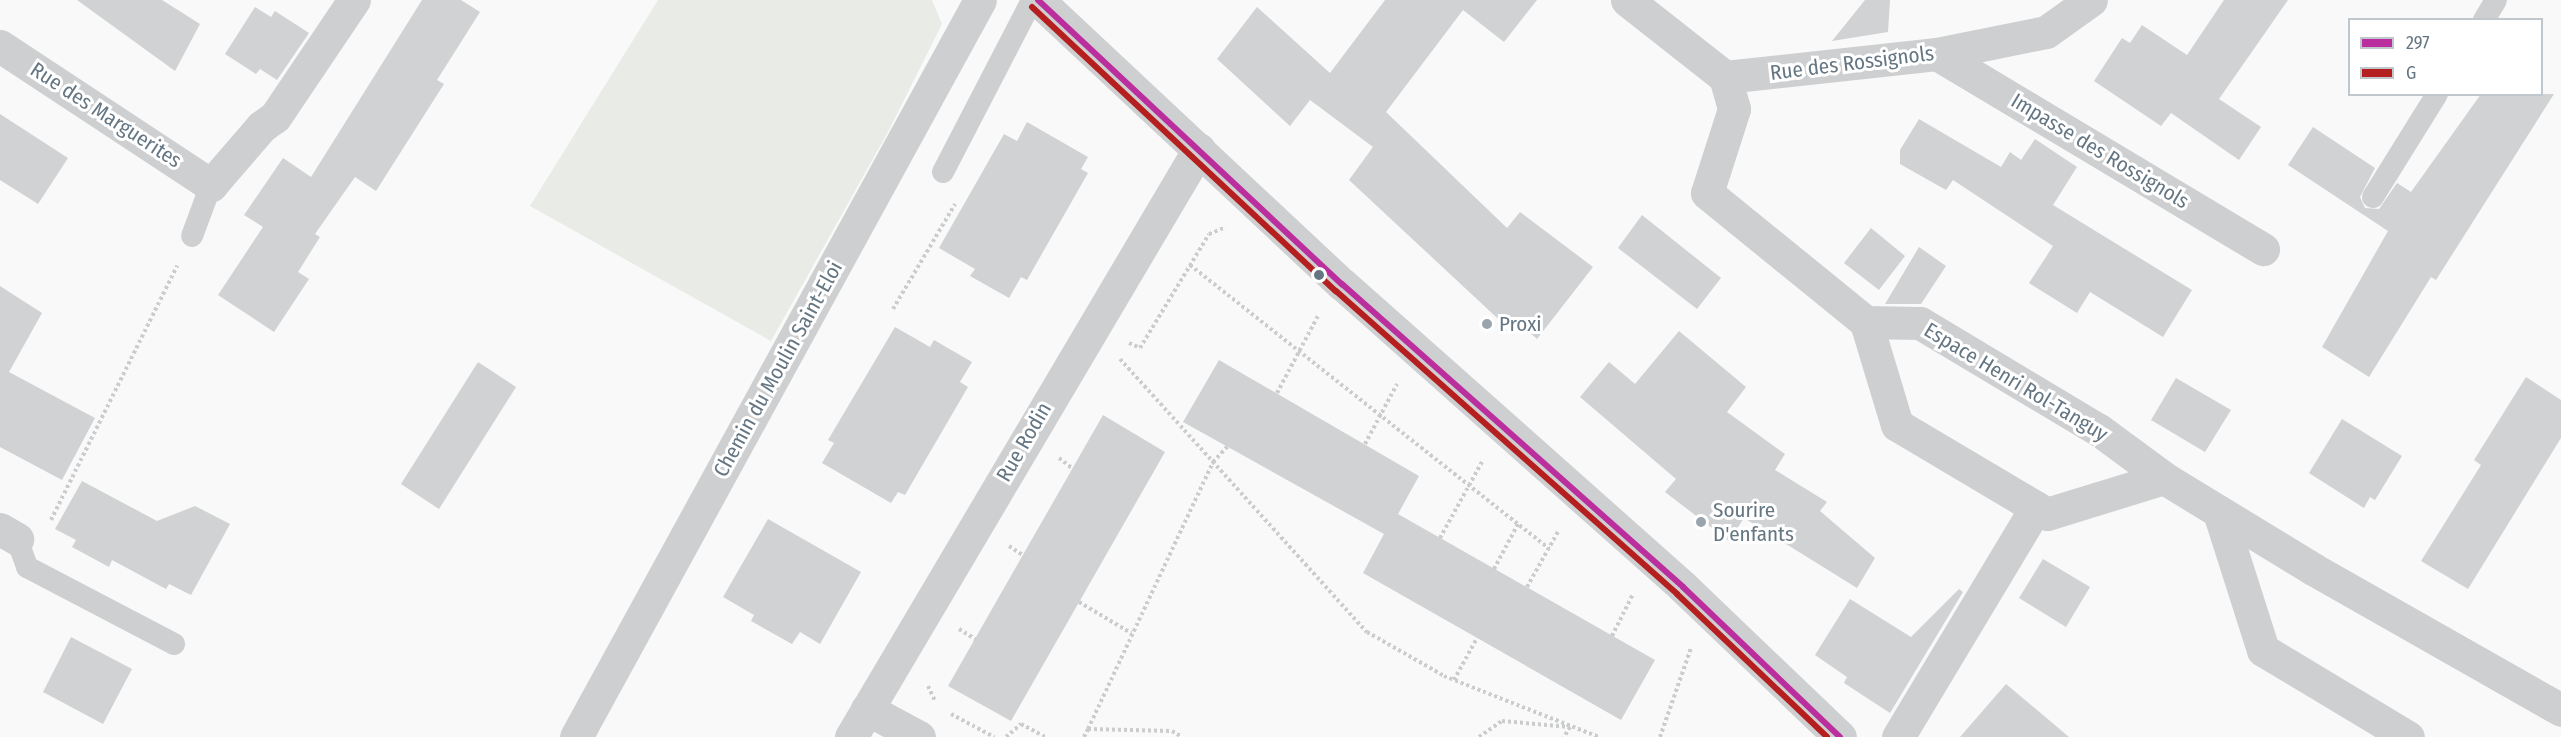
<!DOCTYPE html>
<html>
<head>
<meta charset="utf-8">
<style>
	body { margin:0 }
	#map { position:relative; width:2561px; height:737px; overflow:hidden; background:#f9f9f9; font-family:"Fira Sans Condensed",sans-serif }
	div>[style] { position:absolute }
	.green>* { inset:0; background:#e8ebe6 }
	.building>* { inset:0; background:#d0d2d3 }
	.path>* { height:4px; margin-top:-2px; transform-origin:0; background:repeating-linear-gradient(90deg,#cbcccd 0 3px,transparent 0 6px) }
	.service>* { height:22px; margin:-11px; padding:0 11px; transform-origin:11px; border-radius:11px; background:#cecfd0 }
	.minor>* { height:33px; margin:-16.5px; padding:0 16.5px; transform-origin:16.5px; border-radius:16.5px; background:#cecfd0 }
	.tertiary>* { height:33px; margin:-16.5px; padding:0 16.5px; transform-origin:16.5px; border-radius:16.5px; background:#cecfd0 }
	.bus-1>* { height:6px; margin:-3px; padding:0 3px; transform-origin:3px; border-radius:3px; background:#bb2e9e }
	.bus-2>* { height:6px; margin:-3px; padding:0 3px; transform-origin:3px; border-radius:3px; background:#b51f1f }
	.dots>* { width:16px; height:16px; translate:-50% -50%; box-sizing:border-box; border:3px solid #fff; border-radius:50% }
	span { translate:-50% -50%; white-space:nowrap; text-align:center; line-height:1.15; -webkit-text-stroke:6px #fff; paint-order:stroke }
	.street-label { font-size:21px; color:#657683 }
	.poi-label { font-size:21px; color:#657683 }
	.left { translate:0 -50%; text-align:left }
	.legend { position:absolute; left:2348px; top:18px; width:195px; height:78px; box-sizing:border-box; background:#fff; border:2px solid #c1c8cd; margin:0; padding:8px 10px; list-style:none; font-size:18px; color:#657683 }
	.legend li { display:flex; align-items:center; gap:12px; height:30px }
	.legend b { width:30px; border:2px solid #c1c8cd }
</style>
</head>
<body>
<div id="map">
	<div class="green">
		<div style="clip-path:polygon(658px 0,932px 0,942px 24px,889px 130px,771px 341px,530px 206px)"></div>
	</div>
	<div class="building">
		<div style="clip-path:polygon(77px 0,162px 0,200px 24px,175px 71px)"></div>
		<div style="clip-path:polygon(422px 0,461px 0,480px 12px,437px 80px,444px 84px,376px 191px,355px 177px,315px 234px,320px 237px,298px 272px,309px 279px,274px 332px,218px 295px,263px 227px,244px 215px,283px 158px,311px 177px)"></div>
		<div style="clip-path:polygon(1385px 0,1537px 0,1504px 42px,1463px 10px,1386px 112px,1507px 228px,1520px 212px,1593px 267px,1537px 339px,1517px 321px,1509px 329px,1349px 180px,1373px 147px,1310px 100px,1290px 126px,1217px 59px,1257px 7px,1330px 73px)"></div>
		<div style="clip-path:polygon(1865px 0,1890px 0,1888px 32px,1832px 41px)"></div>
		<div style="clip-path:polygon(2224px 0,2288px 0,2219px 99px,2261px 127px,2239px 160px,2171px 113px,2161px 126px,2094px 81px,2122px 38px,2130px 43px,2142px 25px,2187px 55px)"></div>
		<div style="clip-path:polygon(255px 7px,271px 17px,275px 11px,309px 33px,277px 80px,260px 69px,256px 74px,225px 54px)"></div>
		<div style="clip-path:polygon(2481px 94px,2554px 94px,2436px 280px,2431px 277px,2369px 377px,2322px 347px,2388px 231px,2288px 165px,2313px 127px,2375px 168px,2360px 197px,2365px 208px,2379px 209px,2397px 183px,2411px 192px)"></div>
		<div style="clip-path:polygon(0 114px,68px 158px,38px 204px,0 180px)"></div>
		<div style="clip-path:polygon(1919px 119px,2001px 167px,2010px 152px,2021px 160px,2035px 139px,2077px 167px,2053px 205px,2192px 290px,2163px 337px,2090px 292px,2077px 313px,2029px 283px,2053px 246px,1953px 180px,1946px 190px,1900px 164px,1900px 150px)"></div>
		<div style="clip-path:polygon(1027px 122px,1088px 157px,1081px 169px,1088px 173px,1027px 280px,1021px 277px,1009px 298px,970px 276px,975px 269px,939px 248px,1004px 134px,1017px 141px)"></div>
		<div style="clip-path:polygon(1642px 215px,1721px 278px,1697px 309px,1618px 248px)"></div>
		<div style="clip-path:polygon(1871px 228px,1905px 256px,1879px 290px,1844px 263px)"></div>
		<div style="clip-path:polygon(1919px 247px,1946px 266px,1921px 304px,1885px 304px)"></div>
		<div style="clip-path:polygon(0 286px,42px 313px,9px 372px,95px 418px,62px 480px,0 447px)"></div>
		<div style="clip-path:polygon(895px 327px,930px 347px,934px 340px,972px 362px,960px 382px,968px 387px,905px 495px,898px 492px,891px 503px,822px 463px,834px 443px,828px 440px)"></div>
		<div style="clip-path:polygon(1679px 331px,1746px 387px,1727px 412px,1785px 454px,1775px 470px,1827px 502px,1820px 511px,1875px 558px,1857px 588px,1744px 518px,1729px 541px,1665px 492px,1676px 479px,1580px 397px,1609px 362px,1635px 384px)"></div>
		<div style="clip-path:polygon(1219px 360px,1419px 476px,1398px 514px,1655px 660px,1621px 720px,1363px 573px,1384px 534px,1183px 422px)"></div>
		<div style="clip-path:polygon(478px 362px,516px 387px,439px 509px,401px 484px)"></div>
		<div style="clip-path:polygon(2526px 377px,2561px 400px,2561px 438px,2468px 589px,2421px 561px,2481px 465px,2474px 460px)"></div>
		<div style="clip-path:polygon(2176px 378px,2231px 410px,2205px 452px,2151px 420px)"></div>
		<div style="clip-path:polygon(1103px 415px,1165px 452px,1011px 721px,948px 686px)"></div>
		<div style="clip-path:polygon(2342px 419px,2402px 456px,2375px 500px,2370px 497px,2364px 508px,2309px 473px)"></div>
		<div style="clip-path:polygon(82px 481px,157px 521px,195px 506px,230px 524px,191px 595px,169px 584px,166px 589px,112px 560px,109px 567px,72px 547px,76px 540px,55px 529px)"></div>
		<div style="clip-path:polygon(768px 519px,861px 572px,820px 644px,800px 632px,792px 644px,751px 621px,754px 615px,723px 597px)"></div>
		<div style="clip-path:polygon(2043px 559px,2090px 587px,2066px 627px,2019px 598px)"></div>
		<div style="clip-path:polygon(1959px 589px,1963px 592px,1890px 713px,1844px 683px,1847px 677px,1815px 655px,1850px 599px,1911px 637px)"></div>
		<div style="clip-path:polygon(71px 637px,132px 669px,103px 724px,43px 692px)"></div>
		<div style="clip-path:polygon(2006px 684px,2069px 737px,1960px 737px)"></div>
	</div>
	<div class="path">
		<div style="left:1190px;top:265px;width:458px;rotate:38.3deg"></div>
		<div style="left:893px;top:309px;width:122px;rotate:-59.4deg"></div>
		<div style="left:1129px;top:343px;width:12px;rotate:24deg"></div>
		<div style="left:1140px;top:348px;width:133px;rotate:-58.8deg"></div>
		<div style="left:1209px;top:234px;width:18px;rotate:-22deg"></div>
		<div style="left:1120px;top:359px;width:368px;rotate:47.9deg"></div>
		<div style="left:1367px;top:632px;width:89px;rotate:29.7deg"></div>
		<div style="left:1444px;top:676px;width:167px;rotate:21.5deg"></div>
		<div style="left:1277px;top:393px;width:87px;rotate:-62deg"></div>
		<div style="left:1365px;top:444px;width:68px;rotate:-61.9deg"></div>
		<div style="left:1059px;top:458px;width:16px;rotate:38deg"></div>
		<div style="left:51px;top:520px;width:284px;rotate:-63.6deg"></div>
		<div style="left:1440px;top:538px;width:89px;rotate:-61.1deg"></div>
		<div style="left:1009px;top:546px;width:17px;rotate:33deg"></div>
		<div style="left:1494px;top:569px;width:51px;rotate:-61.9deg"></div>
		<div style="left:1527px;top:587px;width:65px;rotate:-60.7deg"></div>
		<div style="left:1079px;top:602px;width:61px;rotate:30.8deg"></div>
		<div style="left:959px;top:629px;width:19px;rotate:32deg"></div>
		<div style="left:1612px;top:636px;width:47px;rotate:-63.4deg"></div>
		<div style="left:1454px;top:680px;width:48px;rotate:-61.3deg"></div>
		<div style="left:928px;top:686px;width:17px;rotate:65deg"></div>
		<div style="left:951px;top:714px;width:49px;rotate:28.1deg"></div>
		<div style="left:1088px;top:729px;width:295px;rotate:-64.9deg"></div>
		<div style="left:1213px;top:462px;width:21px;rotate:-47deg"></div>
		<div style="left:1006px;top:737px;width:20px;rotate:-41deg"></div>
		<div style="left:1021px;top:724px;width:27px;rotate:28deg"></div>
		<div style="left:1084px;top:737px;width:9px;rotate:-63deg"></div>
		<div style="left:1088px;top:729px;width:84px;rotate:1.4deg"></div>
		<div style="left:1172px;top:731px;width:12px;rotate:31deg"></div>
		<div style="left:1479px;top:737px;width:28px;rotate:-35deg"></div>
		<div style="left:1502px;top:721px;width:68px;rotate:5deg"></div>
		<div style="left:1570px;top:727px;width:12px;rotate:121deg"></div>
		<div style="left:1660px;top:737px;width:94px;rotate:-70.8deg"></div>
	</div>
	<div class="service">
		<div style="left:2484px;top:20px;width:23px;rotate:-59deg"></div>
		<div style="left:943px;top:172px;width:194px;rotate:-62.6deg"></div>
		<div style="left:2373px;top:197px;width:121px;rotate:-58.1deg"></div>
		<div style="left:192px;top:236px;width:54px;rotate:-69.6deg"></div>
		<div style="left:17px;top:539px;width:30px;rotate:70deg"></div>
		<div style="left:27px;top:567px;width:166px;rotate:27.6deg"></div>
	</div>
	<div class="minor">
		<div style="left:1627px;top:0;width:125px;rotate:38.2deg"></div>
		<div style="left:1725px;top:77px;width:213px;rotate:-6.2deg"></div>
		<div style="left:1937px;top:54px;width:111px;rotate:-11.4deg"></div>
		<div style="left:2046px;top:32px;width:55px;rotate:-35.4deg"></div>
		<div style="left:0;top:46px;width:253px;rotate:33.4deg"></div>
		<div style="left:211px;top:185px;width:77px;rotate:-49.2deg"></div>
		<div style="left:261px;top:127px;width:17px;rotate:-36deg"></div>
		<div style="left:275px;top:117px;width:141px;rotate:-56deg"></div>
		<div style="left:1937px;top:54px;width:380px;rotate:30.9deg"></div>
		<div style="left:1725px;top:77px;width:33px;rotate:74deg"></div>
		<div style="left:1734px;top:109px;width:88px;rotate:107.8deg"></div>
		<div style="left:1707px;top:193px;width:205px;rotate:39.1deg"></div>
		<div style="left:2164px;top:478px;width:122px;rotate:162.9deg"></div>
		<div style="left:2047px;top:514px;width:174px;rotate:-149.3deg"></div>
		<div style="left:1897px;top:425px;width:108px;rotate:-106.8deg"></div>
		<div style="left:1866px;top:322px;width:54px;rotate:1.1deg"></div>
		<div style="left:1920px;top:323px;width:209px;rotate:30.9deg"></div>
		<div style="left:2099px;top:430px;width:81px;rotate:36.4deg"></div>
		<div style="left:2164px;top:478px;width:175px;rotate:31.4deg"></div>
		<div style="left:2313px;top:569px;width:285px;rotate:29.6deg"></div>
		<div style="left:2219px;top:512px;width:145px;rotate:72.3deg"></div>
		<div style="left:2263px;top:650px;width:169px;rotate:31deg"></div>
		<div style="left:0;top:529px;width:20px;rotate:30deg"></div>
		<div style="left:867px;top:709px;width:59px;rotate:28.3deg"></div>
		<div style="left:576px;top:737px;width:840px;rotate:-61.27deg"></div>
		<div style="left:851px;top:737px;width:683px;rotate:-59.38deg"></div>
		<div style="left:1898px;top:737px;width:268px;rotate:-59deg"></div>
	</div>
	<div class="tertiary">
		<div style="left:1038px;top:0;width:416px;rotate:43.1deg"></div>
		<div style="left:1342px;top:284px;width:456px;rotate:41.6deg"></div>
		<div style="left:1683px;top:587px;width:217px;rotate:43.7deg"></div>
	</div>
	<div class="bus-1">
		<div style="left:1038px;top:0;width:416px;rotate:43.1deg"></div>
		<div style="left:1342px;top:284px;width:456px;rotate:41.6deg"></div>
		<div style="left:1683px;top:587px;width:217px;rotate:43.7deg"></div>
	</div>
	<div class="bus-2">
		<div style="left:1032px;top:7px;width:416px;rotate:43.1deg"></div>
		<div style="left:1336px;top:291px;width:456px;rotate:41.6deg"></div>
		<div style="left:1677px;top:594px;width:207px;rotate:43.6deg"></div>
	</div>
	<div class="dots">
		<div style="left:1319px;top:275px;background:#657683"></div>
		<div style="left:1487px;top:324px;background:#99a4ac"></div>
		<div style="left:1701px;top:522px;background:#99a4ac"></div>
	</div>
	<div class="street-label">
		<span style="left:1852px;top:63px;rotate:-7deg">Rue des Rossignols</span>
		<span style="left:106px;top:115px;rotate:33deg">Rue des Marguerites</span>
		<span style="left:2100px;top:151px;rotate:31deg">Impasse des Rossignols</span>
		<span style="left:778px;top:369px;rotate:-61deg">Chemin du Moulin Saint-Eloi</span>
		<span style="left:2016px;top:382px;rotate:31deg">Espace Henri Rol-Tanguy</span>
		<span style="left:1024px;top:442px;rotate:-60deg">Rue Rodin</span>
	</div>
	<div class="poi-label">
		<span class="left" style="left:1499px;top:324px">Proxi</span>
		<span class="left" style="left:1713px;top:522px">Sourire<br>D'enfants</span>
	</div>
	<ul class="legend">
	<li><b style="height:8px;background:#bb2e9e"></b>297</li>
	<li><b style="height:8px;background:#b51f1f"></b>G</li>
	</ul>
</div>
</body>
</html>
